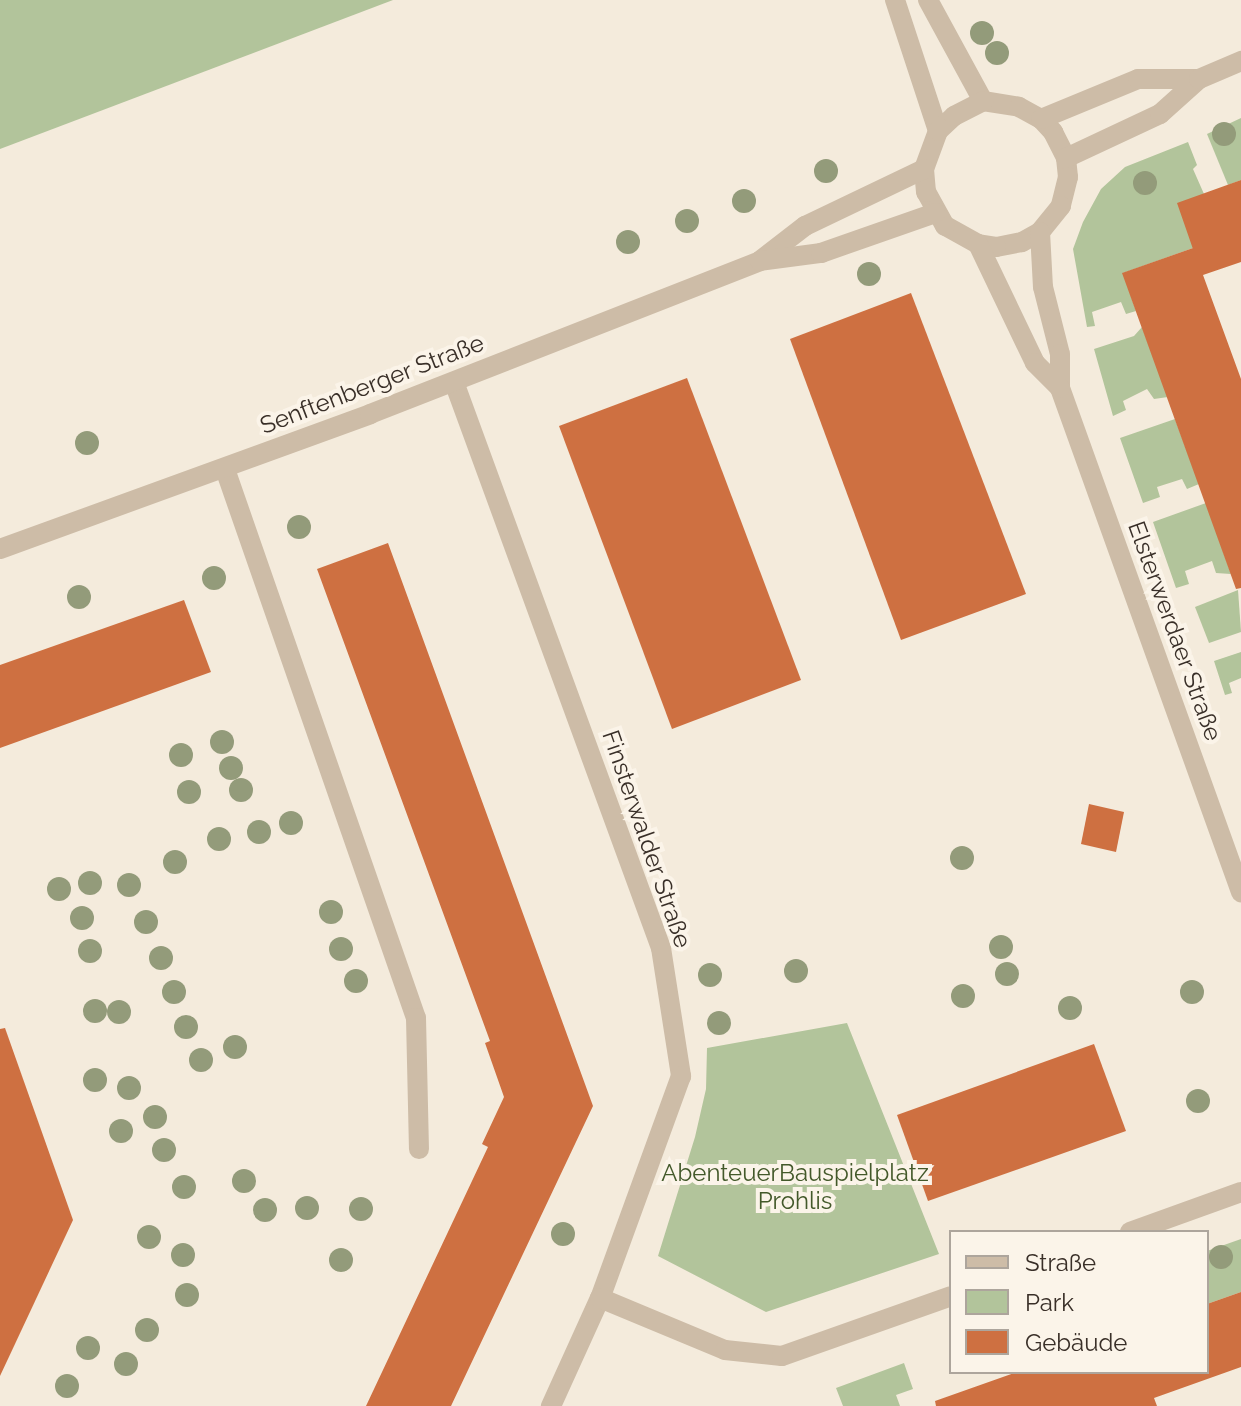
<!DOCTYPE html>
<html>
<head>
<meta charset="utf-8">
<style>
	body { margin:0 }
	#map { position:relative; width:1241px; height:1406px; overflow:hidden; background:#f4ebdc; font-family:Raleway,sans-serif }
	div>[style] { position:absolute }
	.green>* { inset:0; background:#b2c49b }
	.building>* { inset:0; background:#ce7041 }
	.service>* { height:20px; margin:-10px; padding:0 10px; transform-origin:10px; border-radius:10px; background:#cdbca7 }
	.minor>* { height:20px; margin:-10px; padding:0 10px; transform-origin:10px; border-radius:10px; background:#cdbca7 }
	.trees>* { width:24px; height:24px; margin:-12px; border-radius:50%; background:#939b7a }
	span { translate:-50% -50%; white-space:nowrap; text-align:center; line-height:1.15; -webkit-text-stroke:8px #fbf4e9; paint-order:stroke }
	.street-label { font-size:24px; color:#392f28 }
	.park-label { font-size:24px; color:#43592a }
	.legend { position:absolute; left:949px; top:1230px; width:260px; height:144px; box-sizing:border-box; background:#fbf4e9; border:2px solid #ada59c; margin:0; padding:10px 14px; list-style:none; font-size:24px; color:#392f28 }
	.legend li { display:flex; align-items:center; gap:16px; height:40px }
	.legend b { width:40px; border:2px solid #ada59c }
</style>
</head>
<body>
<div id="map">
	<div class="green">
		<div style="clip-path:polygon(0 0,393px 0,0 149px)"></div>
		<div style="clip-path:polygon(1241px 118px,1241px 180px,1228px 185px,1207px 134px)"></div>
		<div style="clip-path:polygon(1188px 142px,1197px 165px,1193px 169px,1204px 194px,1193px 248px,1123px 273px,1136px 311px,1126px 314px,1121px 302px,1092px 312px,1095px 326px,1087px 327px,1073px 249px,1083px 222px,1101px 189px,1125px 167px)"></div>
		<div style="clip-path:polygon(1142px 327px,1168px 397px,1154px 399px,1147px 389px,1123px 401px,1126px 410px,1113px 416px,1094px 349px,1134px 336px)"></div>
		<div style="clip-path:polygon(1175px 419px,1199px 484px,1187px 489px,1182px 479px,1157px 487px,1160px 497px,1143px 503px,1120px 438px)"></div>
		<div style="clip-path:polygon(1206px 503px,1231px 574px,1216px 573px,1212px 561px,1185px 571px,1189px 584px,1176px 588px,1153px 522px)"></div>
		<div style="clip-path:polygon(1238px 590px,1241px 632px,1209px 643px,1195px 607px)"></div>
		<div style="clip-path:polygon(1241px 652px,1241px 678px,1229px 683px,1232px 693px,1225px 695px,1214px 661px)"></div>
		<div style="clip-path:polygon(847px 1023px,939px 1254px,766px 1312px,658px 1256px,695px 1137px,706px 1089px,707px 1048px)"></div>
		<div style="clip-path:polygon(1241px 1239px,1241px 1292px,1207px 1304px,1207px 1251px)"></div>
		<div style="clip-path:polygon(904px 1363px,913px 1389px,896px 1395px,900px 1406px,843px 1406px,836px 1388px)"></div>
	</div>
	<div class="building">
		<div style="clip-path:polygon(1241px 180px,1241px 262px,1203px 275px,1241px 379px,1241px 588px,1236px 589px,1122px 273px,1193px 248px,1194px 252px,1177px 203px)"></div>
		<div style="clip-path:polygon(911px 293px,1026px 594px,901px 640px,790px 339px)"></div>
		<div style="clip-path:polygon(687px 378px,801px 680px,672px 729px,559px 426px)"></div>
		<div style="clip-path:polygon(388px 543px,593px 1106px,451px 1406px,366px 1406px,488px 1147px,482px 1144px,504px 1097px,485px 1043px,490px 1041px,317px 569px)"></div>
		<div style="clip-path:polygon(184px 600px,211px 672px,0 748px,0 665px)"></div>
		<div style="clip-path:polygon(1089px 804px,1124px 812px,1116px 852px,1081px 844px)"></div>
		<div style="clip-path:polygon(5px 1028px,73px 1220px,0 1376px,0 1029px)"></div>
		<div style="clip-path:polygon(1094px 1044px,1126px 1131px,928px 1201px,897px 1115px)"></div>
		<div style="clip-path:polygon(1241px 1292px,1241px 1367px,1154px 1398px,1157px 1406px,936px 1406px,935px 1401px,1017px 1372px,1207px 1372px,1207px 1304px)"></div>
	</div>
	<div class="service">
		<div style="left:225px;top:469px;width:581px;rotate:70.82deg"></div>
		<div style="left:416px;top:1018px;width:131px;rotate:88.7deg"></div>
	</div>
	<div class="minor">
		<div style="left:895px;top:0;width:138px;rotate:71.8deg"></div>
		<div style="left:928px;top:0;width:115px;rotate:61.4deg"></div>
		<div style="left:983px;top:101px;width:36px;rotate:9deg"></div>
		<div style="left:1019px;top:107px;width:25px;rotate:29deg"></div>
		<div style="left:1041px;top:119px;width:18px;rotate:47deg"></div>
		<div style="left:1053px;top:132px;width:29px;rotate:63deg"></div>
		<div style="left:1066px;top:158px;width:19px;rotate:84deg"></div>
		<div style="left:1068px;top:177px;width:30px;rotate:104deg"></div>
		<div style="left:1061px;top:206px;width:33px;rotate:129deg"></div>
		<div style="left:1040px;top:232px;width:21px;rotate:151deg"></div>
		<div style="left:1022px;top:242px;width:26px;rotate:169deg"></div>
		<div style="left:996px;top:247px;width:18px;rotate:-171deg"></div>
		<div style="left:978px;top:244px;width:38px;rotate:-151deg"></div>
		<div style="left:945px;top:226px;width:39px;rotate:-119deg"></div>
		<div style="left:926px;top:192px;width:23px;rotate:-95deg"></div>
		<div style="left:924px;top:169px;width:40px;rotate:-69.8deg"></div>
		<div style="left:938px;top:131px;width:22px;rotate:-43deg"></div>
		<div style="left:954px;top:116px;width:33px;rotate:-27deg"></div>
		<div style="left:1041px;top:119px;width:105px;rotate:-22.4deg"></div>
		<div style="left:1138px;top:79px;width:61px"></div>
		<div style="left:1066px;top:158px;width:104px;rotate:-25.1deg"></div>
		<div style="left:1160px;top:114px;width:52px;rotate:-41.9deg"></div>
		<div style="left:1199px;top:79px;width:46px;rotate:-23.2deg"></div>
		<div style="left:1040px;top:232px;width:55px;rotate:86.9deg"></div>
		<div style="left:1043px;top:287px;width:69px;rotate:75.8deg"></div>
		<div style="left:1060px;top:354px;width:34px;rotate:90deg"></div>
		<div style="left:1060px;top:388px;width:536px;rotate:70.25deg"></div>
		<div style="left:978px;top:244px;width:132px;rotate:64.4deg"></div>
		<div style="left:1035px;top:363px;width:35px;rotate:45deg"></div>
		<div style="left:761px;top:260px;width:56px;rotate:-37.7deg"></div>
		<div style="left:805px;top:226px;width:132px;rotate:-25.6deg"></div>
		<div style="left:454px;top:382px;width:603px;rotate:69.91deg"></div>
		<div style="left:661px;top:948px;width:130px;rotate:81.1deg"></div>
		<div style="left:681px;top:1076px;width:236px;rotate:110deg"></div>
		<div style="left:600px;top:1298px;width:119px;rotate:114.4deg"></div>
		<div style="left:0;top:549px;width:394px;rotate:-20deg"></div>
		<div style="left:370px;top:414px;width:419px;rotate:-21.4deg"></div>
		<div style="left:760px;top:261px;width:62px;rotate:-7.5deg"></div>
		<div style="left:821px;top:253px;width:121px;rotate:-19.3deg"></div>
		<div style="left:1130px;top:1232px;width:118px;rotate:-19.8deg"></div>
		<div style="left:600px;top:1298px;width:135px;rotate:22.6deg"></div>
		<div style="left:725px;top:1350px;width:57px;rotate:6deg"></div>
		<div style="left:782px;top:1356px;width:179px;rotate:-19.5deg"></div>
	</div>
	<div class="trees">
		<div style="left:982px;top:33px"></div>
		<div style="left:997px;top:53px"></div>
		<div style="left:1224px;top:134px"></div>
		<div style="left:826px;top:171px"></div>
		<div style="left:1145px;top:183px"></div>
		<div style="left:744px;top:201px"></div>
		<div style="left:687px;top:221px"></div>
		<div style="left:628px;top:242px"></div>
		<div style="left:869px;top:274px"></div>
		<div style="left:87px;top:443px"></div>
		<div style="left:299px;top:527px"></div>
		<div style="left:214px;top:578px"></div>
		<div style="left:79px;top:597px"></div>
		<div style="left:222px;top:742px"></div>
		<div style="left:181px;top:755px"></div>
		<div style="left:231px;top:768px"></div>
		<div style="left:241px;top:790px"></div>
		<div style="left:189px;top:792px"></div>
		<div style="left:291px;top:823px"></div>
		<div style="left:259px;top:832px"></div>
		<div style="left:219px;top:839px"></div>
		<div style="left:962px;top:858px"></div>
		<div style="left:175px;top:862px"></div>
		<div style="left:90px;top:883px"></div>
		<div style="left:129px;top:885px"></div>
		<div style="left:59px;top:889px"></div>
		<div style="left:331px;top:912px"></div>
		<div style="left:82px;top:918px"></div>
		<div style="left:146px;top:922px"></div>
		<div style="left:1001px;top:947px"></div>
		<div style="left:341px;top:949px"></div>
		<div style="left:90px;top:951px"></div>
		<div style="left:161px;top:958px"></div>
		<div style="left:796px;top:971px"></div>
		<div style="left:1007px;top:974px"></div>
		<div style="left:710px;top:975px"></div>
		<div style="left:356px;top:981px"></div>
		<div style="left:174px;top:992px"></div>
		<div style="left:1192px;top:992px"></div>
		<div style="left:963px;top:996px"></div>
		<div style="left:1070px;top:1008px"></div>
		<div style="left:95px;top:1011px"></div>
		<div style="left:119px;top:1012px"></div>
		<div style="left:719px;top:1023px"></div>
		<div style="left:186px;top:1027px"></div>
		<div style="left:235px;top:1047px"></div>
		<div style="left:201px;top:1060px"></div>
		<div style="left:95px;top:1080px"></div>
		<div style="left:129px;top:1088px"></div>
		<div style="left:1198px;top:1101px"></div>
		<div style="left:155px;top:1117px"></div>
		<div style="left:121px;top:1131px"></div>
		<div style="left:164px;top:1150px"></div>
		<div style="left:244px;top:1181px"></div>
		<div style="left:184px;top:1187px"></div>
		<div style="left:307px;top:1208px"></div>
		<div style="left:361px;top:1209px"></div>
		<div style="left:265px;top:1210px"></div>
		<div style="left:563px;top:1234px"></div>
		<div style="left:149px;top:1237px"></div>
		<div style="left:183px;top:1255px"></div>
		<div style="left:1221px;top:1257px"></div>
		<div style="left:341px;top:1260px"></div>
		<div style="left:187px;top:1295px"></div>
		<div style="left:147px;top:1330px"></div>
		<div style="left:88px;top:1348px"></div>
		<div style="left:126px;top:1364px"></div>
		<div style="left:67px;top:1386px"></div>
	</div>
	<div class="street-label">
		<span style="left:372px;top:384px;rotate:-21deg">Senftenberger Straße</span>
		<span style="left:1175px;top:631px;rotate:70deg">Elsterwerdaer Straße</span>
		<span style="left:647px;top:839px;rotate:71deg">Finsterwalder Straße</span>
	</div>
	<div class="park-label">
		<span style="left:795px;top:1187px">AbenteuerBauspielplatz<br>Prohlis</span>
	</div>
	<ul class="legend">
	<li><b style="height:10px;background:#cdbca7"></b>Straße</li>
	<li><b style="height:22px;background:#b2c49b"></b>Park</li>
	<li><b style="height:22px;background:#ce7041"></b>Gebäude</li>
	</ul>
</div>
</body>
</html>
